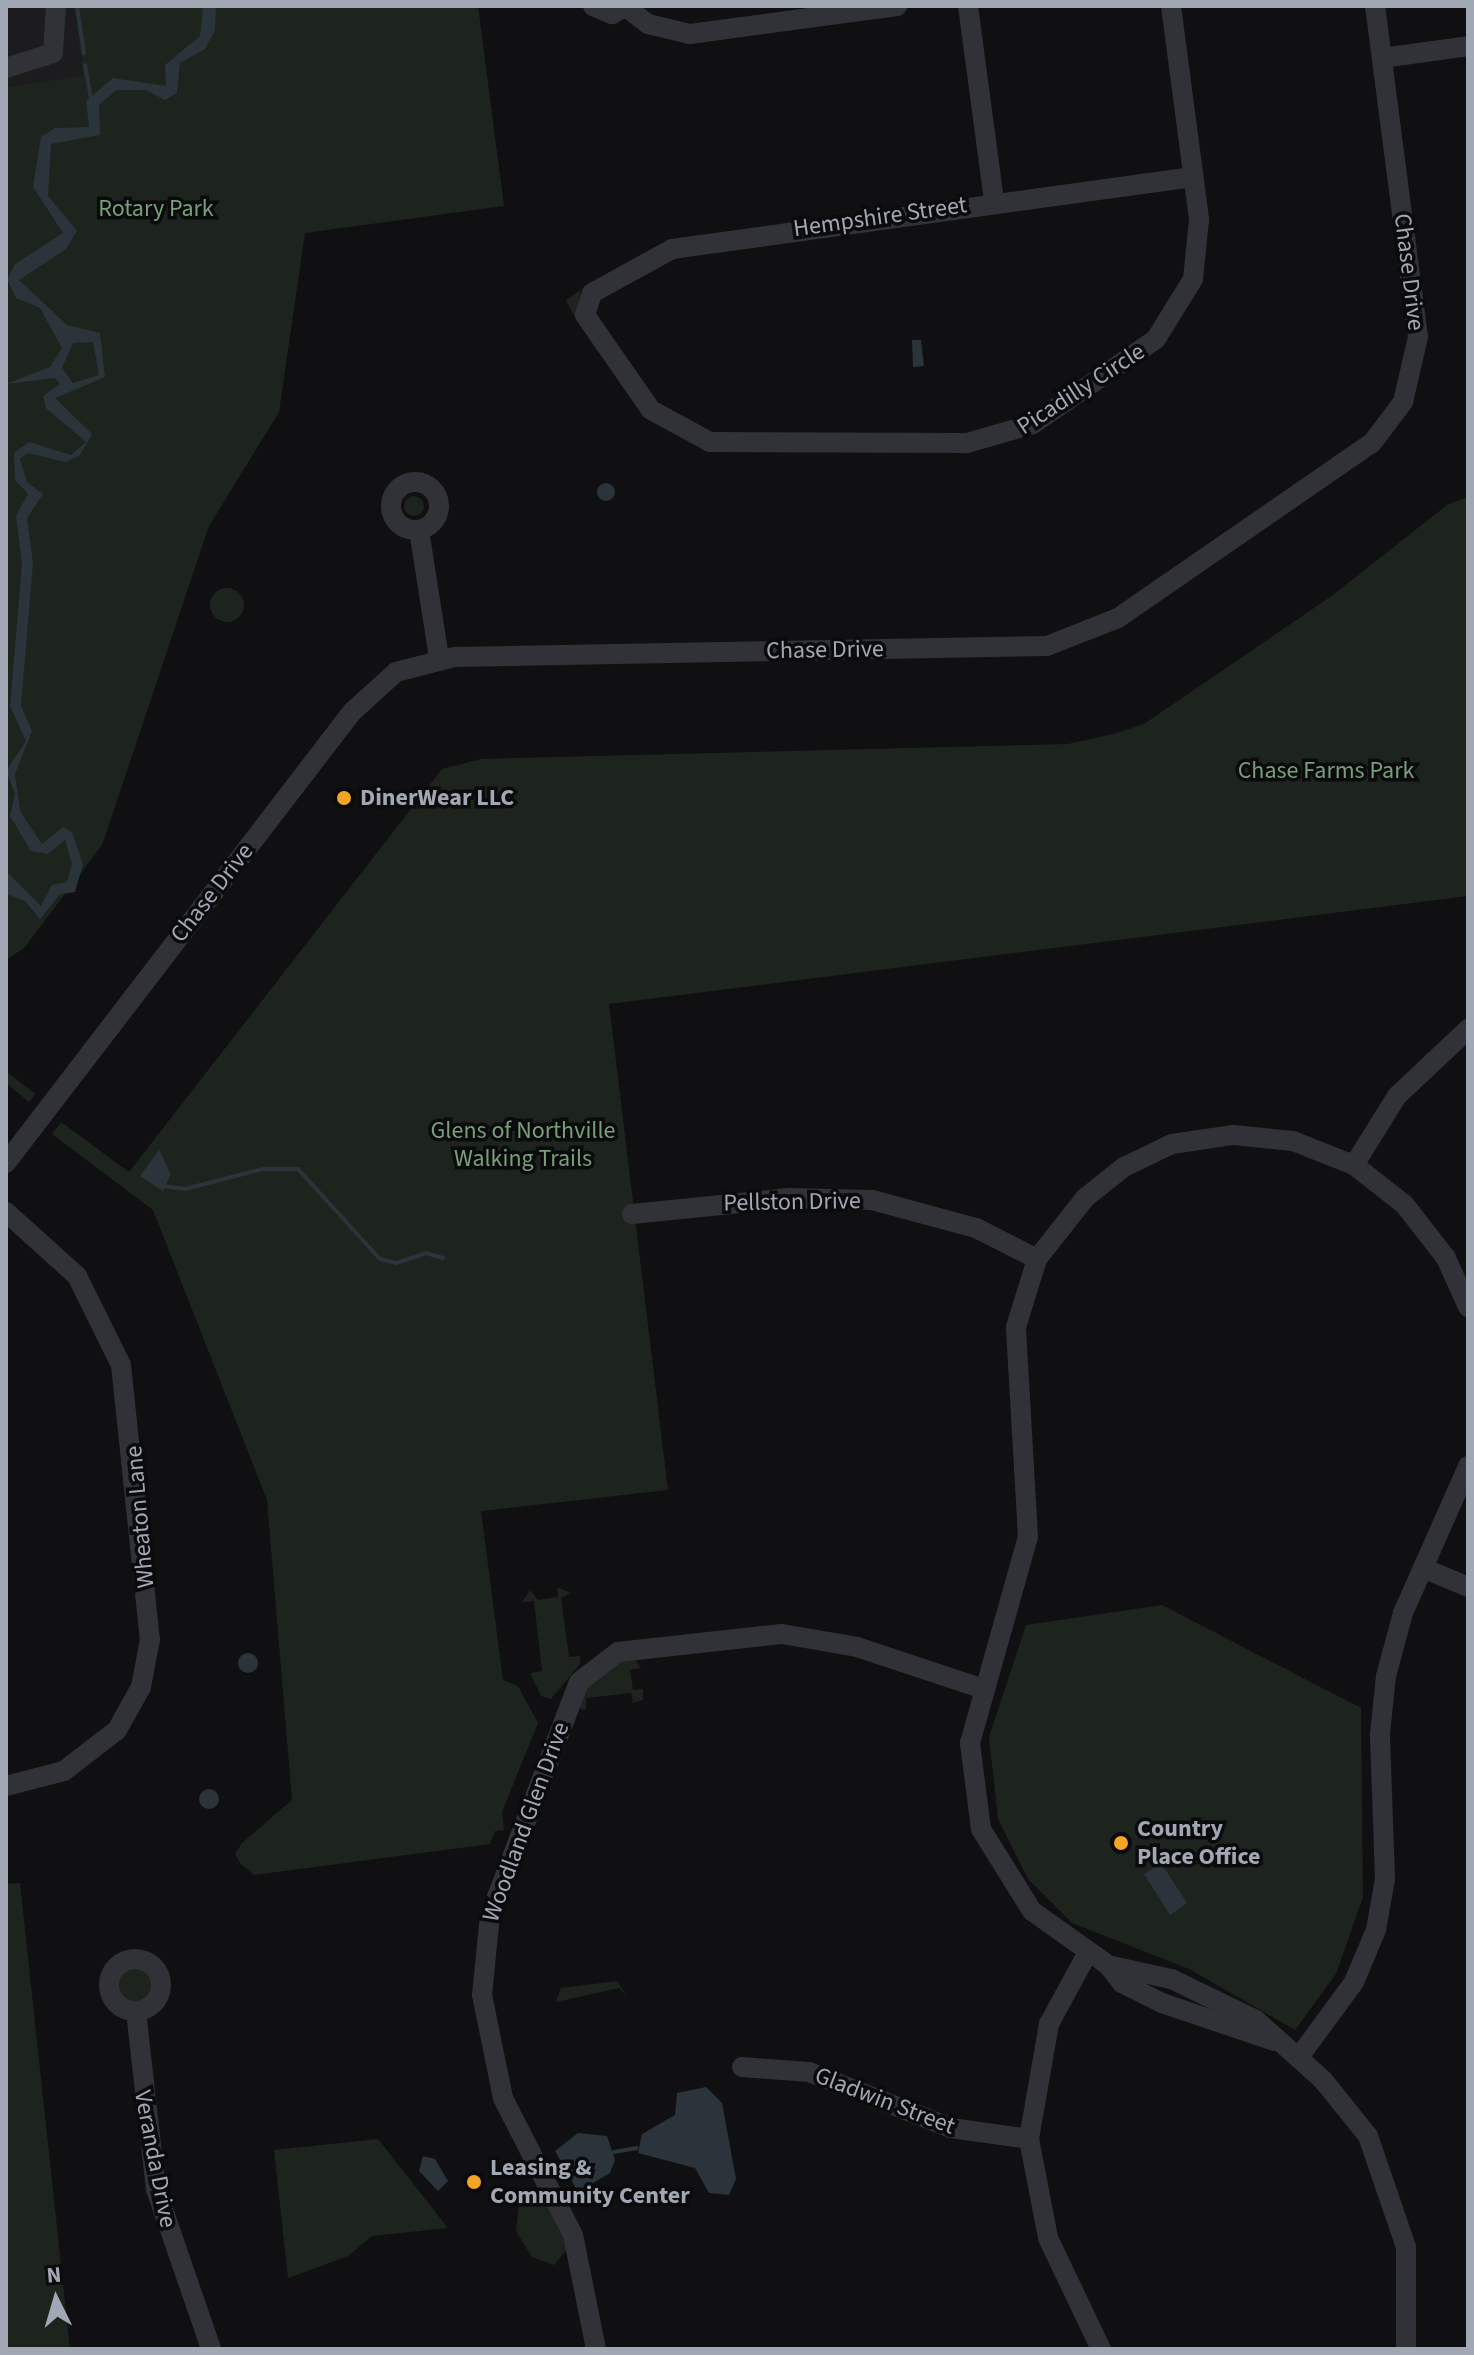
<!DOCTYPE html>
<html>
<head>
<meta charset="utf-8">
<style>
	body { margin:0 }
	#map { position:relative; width:1474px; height:2355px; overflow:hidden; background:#101012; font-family:"Source Sans 3",sans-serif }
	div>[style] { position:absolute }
	.built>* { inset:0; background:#1c1c1f }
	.green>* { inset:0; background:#1d241d }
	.round { border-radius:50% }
	.water>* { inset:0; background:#2a343a }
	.stream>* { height:4px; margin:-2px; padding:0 2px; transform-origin:2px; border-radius:2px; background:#2a343a }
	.minor>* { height:20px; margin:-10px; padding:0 10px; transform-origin:10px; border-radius:10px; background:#313237 }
	.minor>.ring { margin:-10px; padding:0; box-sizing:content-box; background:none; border:20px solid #313237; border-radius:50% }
	.dots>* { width:22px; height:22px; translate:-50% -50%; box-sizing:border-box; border:4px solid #0b0b0d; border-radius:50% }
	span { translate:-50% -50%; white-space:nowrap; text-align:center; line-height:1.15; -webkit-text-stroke:7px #0b0b0d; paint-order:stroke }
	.park-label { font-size:24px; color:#779f78 }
	.street-label { font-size:24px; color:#a1a7b3 }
	.poi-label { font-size:24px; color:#a1a7b3; font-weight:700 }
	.left { translate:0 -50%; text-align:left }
	.frame { position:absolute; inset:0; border:8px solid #a1a7b3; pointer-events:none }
	.north { position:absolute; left:16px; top:2259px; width:80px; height:80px; -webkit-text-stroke:6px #0b0b0d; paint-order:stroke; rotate:355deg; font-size:22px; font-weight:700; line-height:32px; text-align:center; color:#a1a7b3 }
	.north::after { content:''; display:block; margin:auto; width:28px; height:36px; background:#a1a7b3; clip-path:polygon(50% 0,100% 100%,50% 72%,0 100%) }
</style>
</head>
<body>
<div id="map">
	<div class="built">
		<div style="clip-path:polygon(6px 6px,74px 6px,83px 77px,6px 87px)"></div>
	</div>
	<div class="green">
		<div style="clip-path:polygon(74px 6px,478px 6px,504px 206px,305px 233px,279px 412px,209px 526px,102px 845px,24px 948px,6px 960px,6px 87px,83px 76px)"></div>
		<div style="clip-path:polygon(581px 290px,577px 315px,574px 316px,566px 300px)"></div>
		<div class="round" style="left:404px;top:496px;width:20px;height:20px"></div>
		<div style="clip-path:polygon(1468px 497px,1468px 896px,609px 1004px,668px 1490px,481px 1511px,503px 1680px,518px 1686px,538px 1723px,502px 1812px,504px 1830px,495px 1831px,490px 1844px,254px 1875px,240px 1863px,235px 1854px,242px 1843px,292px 1800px,267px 1500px,153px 1210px,52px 1134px,61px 1122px,129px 1172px,442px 769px,481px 759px,1068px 744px,1113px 734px,1144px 724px,1333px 595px,1447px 505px)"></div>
		<div class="round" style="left:210px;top:588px;width:34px;height:34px"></div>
		<div style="clip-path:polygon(6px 1071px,35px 1094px,29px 1102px,6px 1083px)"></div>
		<div style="clip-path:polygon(557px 1587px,571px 1593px,561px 1598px,569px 1657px,580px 1656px,580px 1664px,551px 1699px,541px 1696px,530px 1673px,542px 1671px,534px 1601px,522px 1602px,530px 1590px,538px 1600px,558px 1597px)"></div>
		<div style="clip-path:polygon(1162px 1605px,1361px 1708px,1363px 1897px,1336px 1974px,1295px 2030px,1189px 1969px,1072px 1923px,1028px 1879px,998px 1819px,989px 1737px,1026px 1625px)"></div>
		<div style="clip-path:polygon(635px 1659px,641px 1668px,630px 1670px,633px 1690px,643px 1689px,643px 1700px,633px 1703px,631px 1693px,586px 1698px,586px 1710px,580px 1709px,582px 1691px,612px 1663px)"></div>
		<div style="clip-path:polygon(20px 1883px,70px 2349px,6px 2349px,6px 1884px)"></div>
		<div class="round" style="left:117px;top:1967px;width:36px;height:36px"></div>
		<div style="clip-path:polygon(617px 1981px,627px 1996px,619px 1988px,556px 2002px,561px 1988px)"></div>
		<div style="clip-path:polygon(378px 2139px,448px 2228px,372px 2236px,348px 2256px,288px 2278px,274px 2150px)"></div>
		<div style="clip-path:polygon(541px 2192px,568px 2248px,554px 2265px,532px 2257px,516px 2231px,519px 2206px)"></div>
	</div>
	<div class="water">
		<div style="clip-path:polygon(evenodd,203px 6px,216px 6px,215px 30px,205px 49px,180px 63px,177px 93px,165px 100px,146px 90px,116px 90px,99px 105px,100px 135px,51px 144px,48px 196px,77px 231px,66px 249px,19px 280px,67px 325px,100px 333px,105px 377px,55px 398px,92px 434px,80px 455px,66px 462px,28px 453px,20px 459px,27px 482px,43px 494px,27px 518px,33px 563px,21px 706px,32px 731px,15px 774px,20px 811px,42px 844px,63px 827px,72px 832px,83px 864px,75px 892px,60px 894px,40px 919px,25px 901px,6px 894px,6px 871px,41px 906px,52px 885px,67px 882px,72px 864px,65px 840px,48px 854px,31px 851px,10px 816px,15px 794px,6px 771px,26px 741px,10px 706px,22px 563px,16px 516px,28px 494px,15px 480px,14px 453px,29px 442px,71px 455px,86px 442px,46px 408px,43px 396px,60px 384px,55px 378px,6px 384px,50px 367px,62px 348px,40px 308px,16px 298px,7px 279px,15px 264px,63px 233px,33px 187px,41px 137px,55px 128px,89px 127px,86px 101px,113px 78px,166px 86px,165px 65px,200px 36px,203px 6px,93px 342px,99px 375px,73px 383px,62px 368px,73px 343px,93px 342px)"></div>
		<div style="clip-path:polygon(912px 340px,921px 340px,924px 366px,913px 367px)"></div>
		<div class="round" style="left:597px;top:483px;width:18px;height:18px"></div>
		<div style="clip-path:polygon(159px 1150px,171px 1174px,163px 1191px,140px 1176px)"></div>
		<div class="round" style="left:238px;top:1653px;width:20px;height:20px"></div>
		<div class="round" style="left:199px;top:1789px;width:20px;height:20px"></div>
		<div style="clip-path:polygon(1161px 1863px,1187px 1903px,1170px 1915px,1144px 1874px)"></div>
		<div style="clip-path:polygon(706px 2087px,722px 2103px,736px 2179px,729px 2195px,709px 2193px,695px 2168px,638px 2153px,642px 2134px,675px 2115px,677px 2093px)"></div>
		<div style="clip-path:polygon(578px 2133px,607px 2136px,615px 2160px,610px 2173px,578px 2192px,555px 2151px)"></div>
		<div style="clip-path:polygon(423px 2156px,435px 2159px,448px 2181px,438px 2191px,419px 2171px)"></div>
	</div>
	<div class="stream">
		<div style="left:77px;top:6px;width:48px;rotate:81.5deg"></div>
		<div style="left:85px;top:65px;width:34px;rotate:80deg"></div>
		<div style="left:162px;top:1186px;width:23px;rotate:7deg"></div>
		<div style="left:185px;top:1189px;width:81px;rotate:-14.4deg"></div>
		<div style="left:263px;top:1169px;width:35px"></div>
		<div style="left:298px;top:1169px;width:122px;rotate:47.7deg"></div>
		<div style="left:380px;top:1259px;width:16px;rotate:14deg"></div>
		<div style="left:396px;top:1263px;width:32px;rotate:-18deg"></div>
		<div style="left:426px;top:1253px;width:18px;rotate:16deg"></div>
		<div style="left:614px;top:2152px;width:23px;rotate:-10deg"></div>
	</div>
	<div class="minor">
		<div style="left:593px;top:6px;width:21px;rotate:23deg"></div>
		<div style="left:612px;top:14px;width:17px;rotate:-28deg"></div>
		<div style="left:968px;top:6px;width:198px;rotate:82.4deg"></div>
		<div style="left:1171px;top:6px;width:216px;rotate:82.5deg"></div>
		<div style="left:1199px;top:220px;width:59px;rotate:95.8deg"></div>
		<div style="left:1193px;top:279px;width:70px;rotate:121.7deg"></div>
		<div style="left:1156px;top:339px;width:150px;rotate:145.4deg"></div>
		<div style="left:1033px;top:424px;width:69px;rotate:163.9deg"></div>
		<div style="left:967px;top:443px;width:257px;rotate:-179.8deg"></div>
		<div style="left:710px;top:442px;width:67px;rotate:-151.5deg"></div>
		<div style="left:651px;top:410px;width:116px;rotate:-124.8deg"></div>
		<div style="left:585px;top:315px;width:23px;rotate:-72deg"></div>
		<div style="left:592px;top:293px;width:91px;rotate:-28.8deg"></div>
		<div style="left:672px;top:249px;width:526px;rotate:-7.87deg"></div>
		<div style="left:626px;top:7px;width:28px;rotate:38deg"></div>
		<div style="left:648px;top:24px;width:43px;rotate:13.4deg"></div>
		<div style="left:690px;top:34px;width:209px;rotate:-7.7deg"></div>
		<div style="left:1382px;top:58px;width:87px;rotate:-7.9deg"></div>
		<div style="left:6px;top:68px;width:49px;rotate:-17.7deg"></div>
		<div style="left:53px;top:53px;width:47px;rotate:-86.3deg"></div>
		<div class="ring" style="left:391px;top:482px;width:28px;height:28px"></div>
		<div style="left:419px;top:530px;width:130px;rotate:81.1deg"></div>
		<div style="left:6px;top:1163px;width:568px;rotate:-52.51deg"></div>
		<div style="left:352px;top:712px;width:59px;rotate:-42.3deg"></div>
		<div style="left:396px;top:672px;width:61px;rotate:-14.3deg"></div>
		<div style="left:455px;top:657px;width:592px;rotate:-1.06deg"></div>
		<div style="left:1047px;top:646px;width:76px;rotate:-21.5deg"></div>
		<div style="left:1118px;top:618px;width:308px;rotate:-34.6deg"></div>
		<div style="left:1372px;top:443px;width:51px;rotate:-52.9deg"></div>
		<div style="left:1403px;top:402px;width:67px;rotate:-77deg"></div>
		<div style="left:1418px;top:337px;width:334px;rotate:-97.4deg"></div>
		<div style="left:1354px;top:1165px;width:81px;rotate:-58.1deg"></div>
		<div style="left:1397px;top:1096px;width:98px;rotate:-43.3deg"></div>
		<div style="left:6px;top:1212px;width:96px;rotate:42deg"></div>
		<div style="left:77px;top:1276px;width:99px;rotate:63.7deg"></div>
		<div style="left:121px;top:1365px;width:276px;rotate:84deg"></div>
		<div style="left:150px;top:1639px;width:49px;rotate:100.6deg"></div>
		<div style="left:141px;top:1687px;width:49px;rotate:119.2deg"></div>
		<div style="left:117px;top:1730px;width:67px;rotate:142.3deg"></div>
		<div style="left:64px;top:1771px;width:60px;rotate:165.5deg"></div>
		<div style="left:632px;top:1214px;width:158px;rotate:-5.8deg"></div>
		<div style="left:789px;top:1198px;width:83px;rotate:1.4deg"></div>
		<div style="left:872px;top:1200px;width:108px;rotate:15.1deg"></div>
		<div style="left:976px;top:1228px;width:68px;rotate:26.9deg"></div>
		<div style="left:1423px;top:1568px;width:49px;rotate:22.9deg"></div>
		<div style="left:1087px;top:1954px;width:80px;rotate:118.5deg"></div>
		<div style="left:1049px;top:2024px;width:117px;rotate:99.9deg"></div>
		<div style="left:1029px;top:2139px;width:101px;rotate:79.1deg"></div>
		<div style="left:1048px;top:2238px;width:123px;rotate:64.5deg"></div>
		<div class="ring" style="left:109px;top:1959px;width:32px;height:32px"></div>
		<div style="left:1108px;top:1965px;width:23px;rotate:52deg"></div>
		<div style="left:1122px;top:1983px;width:45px;rotate:26.6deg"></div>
		<div style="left:1162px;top:2003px;width:118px;rotate:18.7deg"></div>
		<div style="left:136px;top:2011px;width:179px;rotate:83.6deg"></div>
		<div style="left:156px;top:2189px;width:169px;rotate:71deg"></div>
		<div style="left:1299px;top:2057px;width:93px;rotate:-53.7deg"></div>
		<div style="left:1354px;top:1982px;width:56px;rotate:-67.1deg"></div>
		<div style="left:1376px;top:1930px;width:52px;rotate:-80deg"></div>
		<div style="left:1385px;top:1879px;width:145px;rotate:-92deg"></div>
		<div style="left:1380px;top:1734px;width:58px;rotate:-84.1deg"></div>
		<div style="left:1386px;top:1676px;width:65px;rotate:-74.9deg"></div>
		<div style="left:1403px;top:1613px;width:161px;rotate:-66.1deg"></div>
		<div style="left:742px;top:2067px;width:67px;rotate:4.3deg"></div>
		<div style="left:809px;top:2072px;width:153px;rotate:21.5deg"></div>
		<div style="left:951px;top:2128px;width:79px;rotate:8deg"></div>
		<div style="left:596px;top:2349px;width:116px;rotate:-101.4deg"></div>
		<div style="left:573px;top:2235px;width:154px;rotate:-117.1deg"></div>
		<div style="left:503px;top:2098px;width:105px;rotate:-101.5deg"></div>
		<div style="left:482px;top:1995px;width:80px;rotate:-84.3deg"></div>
		<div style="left:490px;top:1915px;width:249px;rotate:-69.1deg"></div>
		<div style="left:579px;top:1682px;width:49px;rotate:-37.6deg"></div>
		<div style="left:618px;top:1652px;width:165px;rotate:-6.3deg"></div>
		<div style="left:782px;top:1634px;width:76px;rotate:9.8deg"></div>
		<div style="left:857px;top:1647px;width:131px;rotate:18.3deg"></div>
		<div style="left:1406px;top:2349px;width:102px;rotate:-90deg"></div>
		<div style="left:1406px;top:2247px;width:117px;rotate:-108.9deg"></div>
		<div style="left:1368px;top:2136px;width:72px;rotate:-128.8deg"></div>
		<div style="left:1323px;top:2080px;width:90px;rotate:-138.2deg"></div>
		<div style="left:1256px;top:2020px;width:94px;rotate:-154.2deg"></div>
		<div style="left:1171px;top:1979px;width:65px;rotate:-167.5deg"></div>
		<div style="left:1108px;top:1965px;width:93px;rotate:-144.6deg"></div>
		<div style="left:1032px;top:1911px;width:97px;rotate:-121.9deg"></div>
		<div style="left:981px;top:1829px;width:87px;rotate:-97.3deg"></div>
		<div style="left:970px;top:1743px;width:214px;rotate:-74.3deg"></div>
		<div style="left:1028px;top:1537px;width:210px;rotate:-93.3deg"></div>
		<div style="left:1016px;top:1327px;width:71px;rotate:-72.8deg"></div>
		<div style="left:1037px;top:1259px;width:78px;rotate:-51.8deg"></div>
		<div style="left:1085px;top:1198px;width:50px;rotate:-38.5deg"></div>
		<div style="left:1124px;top:1167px;width:53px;rotate:-25.6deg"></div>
		<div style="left:1172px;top:1144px;width:62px;rotate:-8.4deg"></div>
		<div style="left:1233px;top:1135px;width:60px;rotate:5.7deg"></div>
		<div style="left:1293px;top:1141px;width:66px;rotate:21.5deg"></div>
		<div style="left:1354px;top:1165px;width:63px;rotate:38deg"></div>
		<div style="left:1404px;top:1204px;width:68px;rotate:52.1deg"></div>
		<div style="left:1446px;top:1258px;width:54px;rotate:65.8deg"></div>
	</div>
	<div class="dots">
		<div style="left:344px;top:798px;background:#f5a525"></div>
		<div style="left:1121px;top:1843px;background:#f5a525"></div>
		<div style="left:474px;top:2182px;background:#f5a525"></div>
	</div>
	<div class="park-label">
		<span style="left:156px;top:209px">Rotary Park</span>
		<span style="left:1326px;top:771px">Chase Farms Park</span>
		<span style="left:523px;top:1145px">Glens of Northville<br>Walking Trails</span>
	</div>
	<div class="street-label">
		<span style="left:880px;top:217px;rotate:-8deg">Hempshire Street</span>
		<span style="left:1409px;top:272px;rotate:83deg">Chase Drive</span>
		<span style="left:1081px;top:389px;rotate:-33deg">Picadilly Circle</span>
		<span style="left:825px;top:650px;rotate:-1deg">Chase Drive</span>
		<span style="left:212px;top:893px;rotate:-52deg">Chase Drive</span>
		<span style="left:792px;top:1202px;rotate:-1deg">Pellston Drive</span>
		<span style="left:140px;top:1517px;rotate:-95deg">Wheaton Lane</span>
		<span style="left:526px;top:1822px;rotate:-70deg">Woodland Glen Drive</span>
		<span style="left:885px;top:2101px;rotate:21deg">Gladwin Street</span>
		<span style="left:155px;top:2159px;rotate:79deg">Veranda Drive</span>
	</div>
	<div class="poi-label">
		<span class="left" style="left:360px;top:798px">DinerWear LLC</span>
		<span class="left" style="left:1137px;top:1843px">Country<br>Place Office</span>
		<span class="left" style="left:490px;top:2182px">Leasing &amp;<br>Community Center</span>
	</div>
	<div class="frame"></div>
	<div class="north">N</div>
</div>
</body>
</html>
